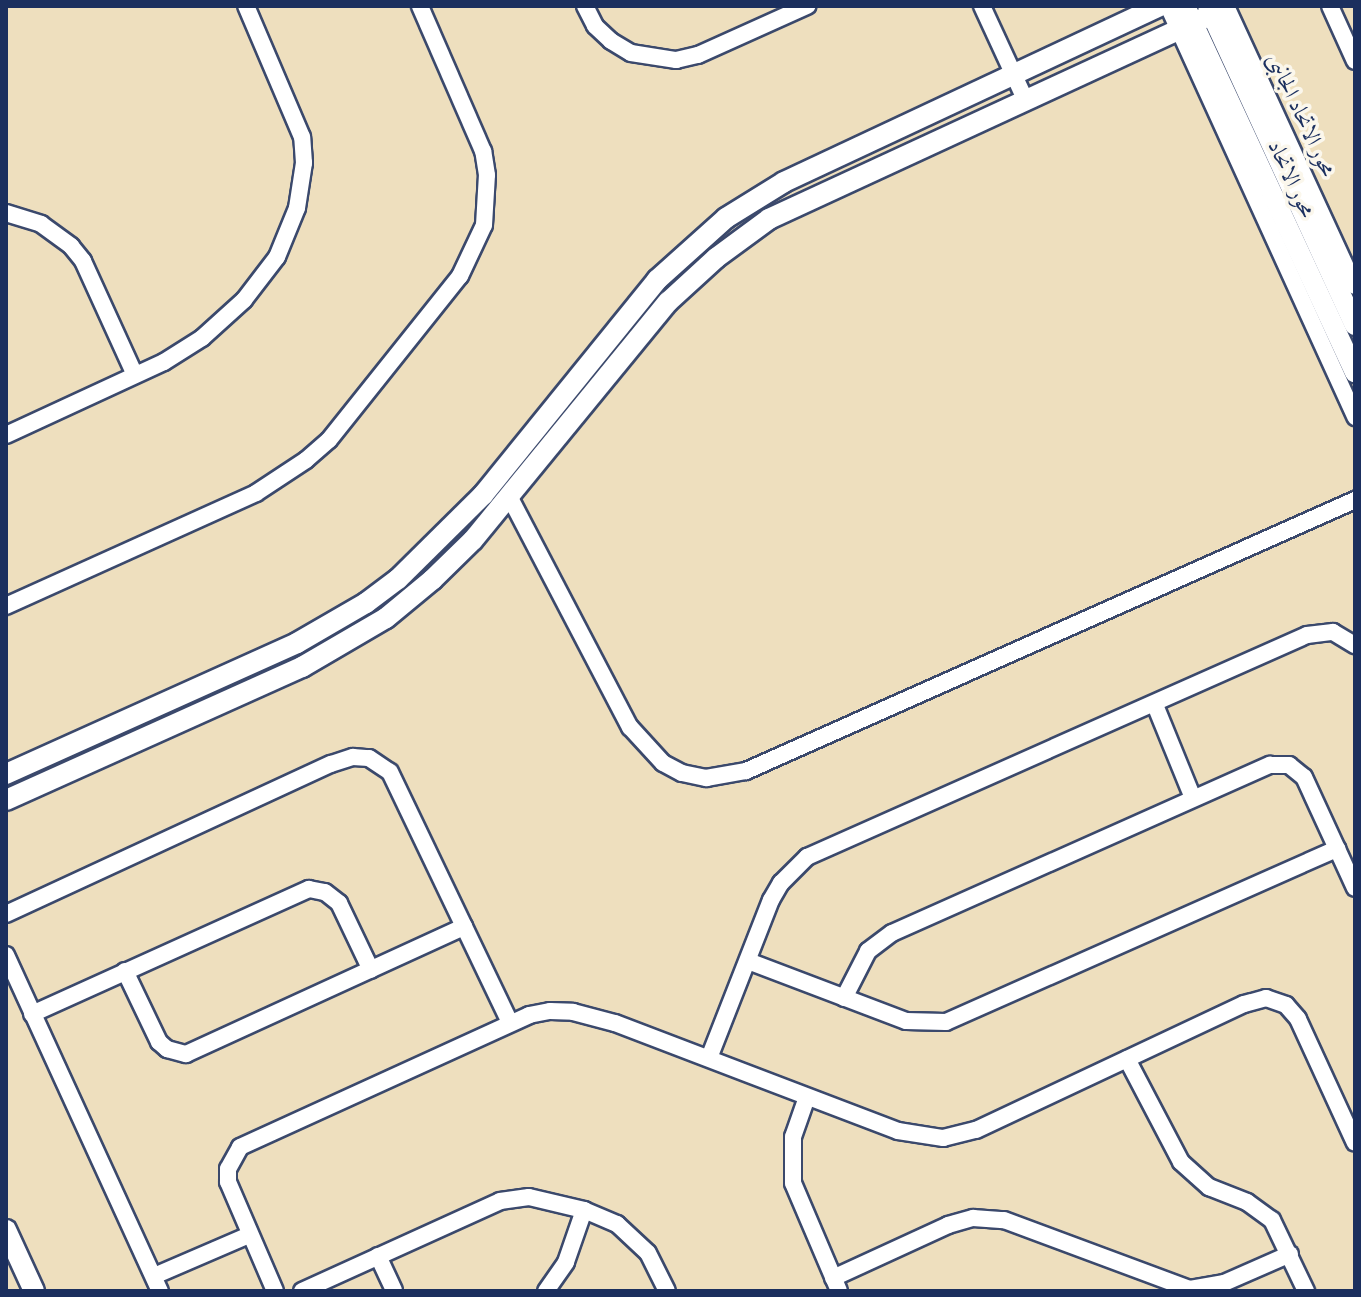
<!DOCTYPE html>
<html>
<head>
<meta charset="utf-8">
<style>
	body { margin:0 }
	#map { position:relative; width:1361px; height:1297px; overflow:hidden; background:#eedfbe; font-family:"IM FELL French Canon",Amiri,serif }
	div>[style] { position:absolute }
	.roads { filter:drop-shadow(2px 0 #3b496c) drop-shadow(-2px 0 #3b496c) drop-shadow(0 2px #3b496c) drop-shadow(0 -2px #3b496c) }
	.minor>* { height:16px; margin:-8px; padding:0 8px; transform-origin:8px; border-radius:8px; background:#fff }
	.tertiary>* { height:20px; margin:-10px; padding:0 10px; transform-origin:10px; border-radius:10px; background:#fff }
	span { translate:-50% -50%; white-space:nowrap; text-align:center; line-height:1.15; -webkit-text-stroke:7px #fbf7ec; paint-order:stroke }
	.street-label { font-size:22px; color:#1b2f5e }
	.frame { position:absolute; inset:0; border:8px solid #1b2f5e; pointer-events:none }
</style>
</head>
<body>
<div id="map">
	<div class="roads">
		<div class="minor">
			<div style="left:585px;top:6px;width:22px;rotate:63deg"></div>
			<div style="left:595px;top:26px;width:22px;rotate:43deg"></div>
			<div style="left:611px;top:41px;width:23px;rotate:31deg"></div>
			<div style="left:631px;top:53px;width:46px;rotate:8.8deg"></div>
			<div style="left:676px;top:60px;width:23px;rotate:-13deg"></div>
			<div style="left:698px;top:55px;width:120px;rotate:-24.2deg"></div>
			<div style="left:982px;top:6px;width:102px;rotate:65.2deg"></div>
			<div style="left:1168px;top:6px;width:452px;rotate:65.5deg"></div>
			<div style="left:1226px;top:6px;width:308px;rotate:65.3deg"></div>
			<div style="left:1330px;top:6px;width:60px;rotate:65.6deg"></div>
			<div style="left:6px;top:213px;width:37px;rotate:17deg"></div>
			<div style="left:41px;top:224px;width:37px;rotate:36deg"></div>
			<div style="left:71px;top:246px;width:19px;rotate:51deg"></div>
			<div style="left:83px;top:261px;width:125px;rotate:65.5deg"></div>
			<div style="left:6px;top:435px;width:174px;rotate:-24.8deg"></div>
			<div style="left:164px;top:362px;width:45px;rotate:-32.3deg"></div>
			<div style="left:202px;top:338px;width:57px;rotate:-42.1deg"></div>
			<div style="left:244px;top:300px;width:54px;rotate:-52.5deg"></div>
			<div style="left:277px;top:257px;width:53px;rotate:-67.8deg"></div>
			<div style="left:297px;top:208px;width:46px;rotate:-81.2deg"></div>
			<div style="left:304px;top:163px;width:26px;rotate:-94deg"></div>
			<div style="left:302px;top:137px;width:142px;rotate:-113.1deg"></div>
			<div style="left:509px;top:496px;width:261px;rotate:62.4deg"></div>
			<div style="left:630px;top:727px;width:49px;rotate:47.5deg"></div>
			<div style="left:663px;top:763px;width:21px;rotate:28deg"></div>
			<div style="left:682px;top:773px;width:25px;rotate:12deg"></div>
			<div style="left:706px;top:778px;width:41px;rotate:-9.9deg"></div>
			<div style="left:746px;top:771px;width:667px;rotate:-23.99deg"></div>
			<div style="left:6px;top:606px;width:274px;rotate:-24.3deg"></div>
			<div style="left:256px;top:493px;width:60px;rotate:-33.4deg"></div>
			<div style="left:306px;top:460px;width:30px;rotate:-41deg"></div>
			<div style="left:329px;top:440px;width:210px;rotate:-51.4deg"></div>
			<div style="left:460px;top:276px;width:56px;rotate:-64.8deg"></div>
			<div style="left:484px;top:225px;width:50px;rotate:-86.6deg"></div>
			<div style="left:487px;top:175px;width:24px;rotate:-99deg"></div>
			<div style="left:483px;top:151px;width:158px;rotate:-113.5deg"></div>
			<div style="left:1155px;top:705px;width:100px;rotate:67.8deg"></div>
			<div style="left:6px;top:914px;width:358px;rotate:-24.8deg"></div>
			<div style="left:331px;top:764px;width:23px;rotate:-18deg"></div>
			<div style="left:353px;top:757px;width:16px;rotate:4deg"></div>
			<div style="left:369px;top:758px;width:25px;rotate:34deg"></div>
			<div style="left:390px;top:772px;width:278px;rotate:64.4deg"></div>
			<div style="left:6px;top:955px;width:370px;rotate:65.4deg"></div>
			<div style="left:748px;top:961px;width:169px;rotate:20.8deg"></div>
			<div style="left:906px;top:1021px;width:40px;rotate:1.4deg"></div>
			<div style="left:946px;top:1022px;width:428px;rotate:-23.9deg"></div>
			<div style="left:125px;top:971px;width:79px;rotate:64.4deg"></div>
			<div style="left:159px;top:1042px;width:11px;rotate:41deg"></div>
			<div style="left:167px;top:1049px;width:20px;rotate:15deg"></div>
			<div style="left:186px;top:1054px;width:306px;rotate:-24.6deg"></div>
			<div style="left:844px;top:998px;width:53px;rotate:-62.9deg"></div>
			<div style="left:868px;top:951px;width:30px;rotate:-37deg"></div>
			<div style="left:892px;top:933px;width:414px;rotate:-24deg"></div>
			<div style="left:1270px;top:765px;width:19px"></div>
			<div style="left:1289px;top:765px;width:19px;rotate:39deg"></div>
			<div style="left:1304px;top:777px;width:122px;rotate:65.3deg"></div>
			<div style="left:32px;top:1014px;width:304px;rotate:-24.3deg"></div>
			<div style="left:309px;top:889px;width:16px;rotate:11deg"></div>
			<div style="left:325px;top:892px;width:18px;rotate:38deg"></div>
			<div style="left:339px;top:903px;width:74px;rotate:64.5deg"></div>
			<div style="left:709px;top:1058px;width:170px;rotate:-68.6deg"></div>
			<div style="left:771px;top:900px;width:20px;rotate:-60deg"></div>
			<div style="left:781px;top:883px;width:37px;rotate:-45deg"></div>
			<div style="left:807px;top:857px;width:547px;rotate:-23.94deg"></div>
			<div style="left:1307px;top:635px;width:26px;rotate:-7deg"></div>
			<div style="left:1333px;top:632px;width:26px;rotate:31deg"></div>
			<div style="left:1127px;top:1059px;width:116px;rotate:62.3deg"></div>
			<div style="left:1181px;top:1162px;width:38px;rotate:42deg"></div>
			<div style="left:1209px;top:1187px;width:41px;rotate:21.5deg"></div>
			<div style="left:1247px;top:1202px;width:31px;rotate:36deg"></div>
			<div style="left:1272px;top:1220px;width:79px;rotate:64.4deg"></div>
			<div style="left:807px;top:1097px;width:42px;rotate:109.3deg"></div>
			<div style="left:793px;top:1137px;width:46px;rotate:90deg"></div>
			<div style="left:793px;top:1183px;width:117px;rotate:66.9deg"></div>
			<div style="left:378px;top:1256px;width:38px;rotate:65deg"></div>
			<div style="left:154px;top:1276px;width:103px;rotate:-23.3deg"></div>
			<div style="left:833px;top:1278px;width:127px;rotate:-24.7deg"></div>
			<div style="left:948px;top:1225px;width:26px;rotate:-16deg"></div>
			<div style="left:973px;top:1218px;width:31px;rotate:4deg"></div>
			<div style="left:1004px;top:1220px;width:198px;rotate:20.4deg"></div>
			<div style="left:1190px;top:1289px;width:35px;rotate:-10deg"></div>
			<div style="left:1224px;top:1283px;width:72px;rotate:-23.7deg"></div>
			<div style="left:275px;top:1291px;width:119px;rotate:-113.3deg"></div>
			<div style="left:228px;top:1182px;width:13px;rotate:-90deg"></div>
			<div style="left:228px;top:1169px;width:25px;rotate:-61deg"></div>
			<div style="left:240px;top:1147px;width:318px;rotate:-24.5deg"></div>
			<div style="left:529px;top:1015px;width:21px;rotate:-11deg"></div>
			<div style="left:550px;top:1011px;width:23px;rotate:2deg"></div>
			<div style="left:573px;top:1012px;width:43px;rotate:14.7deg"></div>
			<div style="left:615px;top:1023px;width:303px;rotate:20.9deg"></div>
			<div style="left:898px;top:1131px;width:46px;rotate:8.8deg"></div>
			<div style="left:943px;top:1138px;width:34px;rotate:-14deg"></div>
			<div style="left:976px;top:1130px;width:296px;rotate:-25.2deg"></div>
			<div style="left:1244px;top:1004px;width:23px;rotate:-15deg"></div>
			<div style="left:1266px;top:998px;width:21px;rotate:19deg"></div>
			<div style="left:1286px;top:1005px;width:18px;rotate:49deg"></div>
			<div style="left:1298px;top:1019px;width:136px;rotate:65.3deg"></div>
			<div style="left:302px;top:1291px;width:217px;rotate:-24.4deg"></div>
			<div style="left:500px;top:1201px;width:29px;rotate:-8deg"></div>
			<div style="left:529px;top:1197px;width:57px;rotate:13.3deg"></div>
			<div style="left:584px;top:1210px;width:36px;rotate:23deg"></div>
			<div style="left:617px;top:1224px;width:42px;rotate:43.1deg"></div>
			<div style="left:648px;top:1253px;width:42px;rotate:63.4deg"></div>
			<div style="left:546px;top:1291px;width:35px;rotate:-55deg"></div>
			<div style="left:566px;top:1262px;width:55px;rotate:-70.9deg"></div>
		</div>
		<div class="tertiary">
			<div style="left:1185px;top:6px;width:404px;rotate:65.1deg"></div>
			<div style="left:1208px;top:6px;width:351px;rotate:65.3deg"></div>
			<div style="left:6px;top:774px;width:319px;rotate:-24.2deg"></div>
			<div style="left:297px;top:643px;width:80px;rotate:-30.1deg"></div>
			<div style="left:366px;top:603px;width:40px;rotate:-37deg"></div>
			<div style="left:398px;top:579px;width:120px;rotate:-44.7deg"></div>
			<div style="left:483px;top:495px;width:277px;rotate:-51deg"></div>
			<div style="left:657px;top:280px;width:93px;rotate:-41.9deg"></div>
			<div style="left:726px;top:218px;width:68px;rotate:-31.8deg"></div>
			<div style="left:784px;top:182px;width:414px;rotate:-25.1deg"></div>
			<div style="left:6px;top:800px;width:325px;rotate:-24.2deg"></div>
			<div style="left:302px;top:667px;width:97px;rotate:-30.3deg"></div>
			<div style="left:386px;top:618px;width:60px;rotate:-39.6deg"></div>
			<div style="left:432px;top:580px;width:57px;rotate:-44.3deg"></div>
			<div style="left:473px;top:540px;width:308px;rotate:-50.7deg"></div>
			<div style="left:668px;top:302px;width:65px;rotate:-42.5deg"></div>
			<div style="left:716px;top:258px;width:66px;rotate:-36.3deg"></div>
			<div style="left:769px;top:219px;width:488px;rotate:-24.8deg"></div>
			<div style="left:6px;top:1230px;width:67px;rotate:65.3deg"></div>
		</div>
	</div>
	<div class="street-label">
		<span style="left:1301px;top:115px;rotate:65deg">محور الاتحاد الجانبى</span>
		<span style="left:1291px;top:179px;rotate:65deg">محور الاتحاد</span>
	</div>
	<div class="frame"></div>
</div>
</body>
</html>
